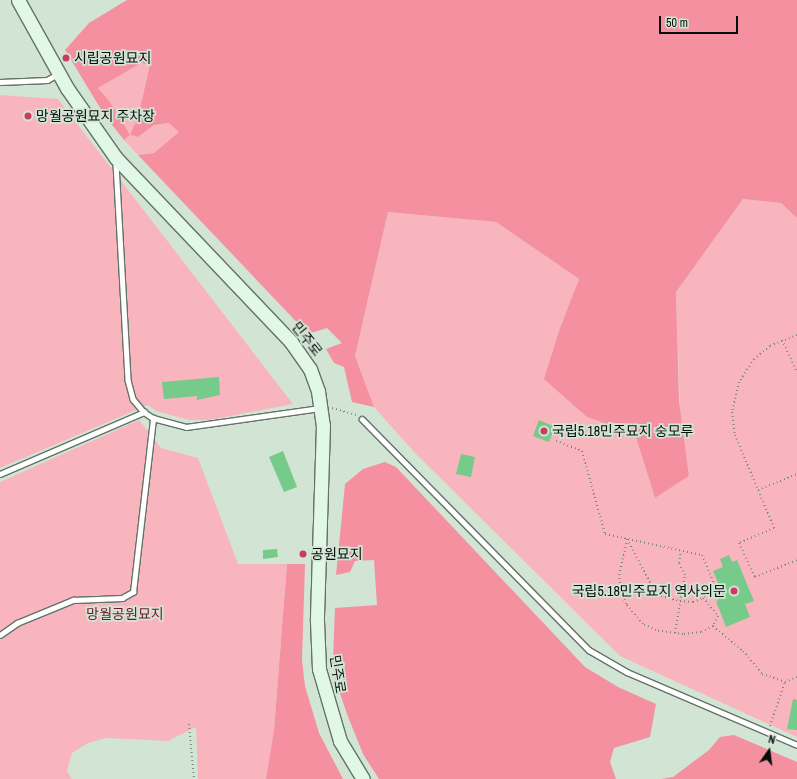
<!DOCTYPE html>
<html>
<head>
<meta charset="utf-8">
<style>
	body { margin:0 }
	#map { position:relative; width:797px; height:779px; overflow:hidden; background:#d2e5d5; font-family:"Archivo Narrow","Noto Sans KR",sans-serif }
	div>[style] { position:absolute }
	.green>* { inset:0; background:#f9b5be }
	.forest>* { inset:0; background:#f490a0 }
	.building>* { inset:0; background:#76ca8a }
	.path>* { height:2px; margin-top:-1px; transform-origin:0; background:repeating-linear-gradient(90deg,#7b887d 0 1px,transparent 0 4px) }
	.roads { filter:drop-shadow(1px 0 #637366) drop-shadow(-1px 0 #637366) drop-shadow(0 1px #637366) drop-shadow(0 -1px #637366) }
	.service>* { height:4.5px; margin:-2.25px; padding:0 2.25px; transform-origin:2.25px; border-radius:2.25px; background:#fff }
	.secondary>* { height:13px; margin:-6.5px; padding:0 6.5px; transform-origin:6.5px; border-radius:6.5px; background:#e0f8e5 }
	.dots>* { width:11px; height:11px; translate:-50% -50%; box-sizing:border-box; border:2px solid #d2e5d5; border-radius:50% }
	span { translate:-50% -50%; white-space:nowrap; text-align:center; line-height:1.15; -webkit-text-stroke:3.5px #d2e5d5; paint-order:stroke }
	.poi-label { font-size:14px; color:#070d09 }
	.left { translate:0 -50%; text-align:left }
	.right { translate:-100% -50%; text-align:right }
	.street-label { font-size:14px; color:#070d09 }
	.park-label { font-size:14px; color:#6f172f }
	.north { position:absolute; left:749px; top:731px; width:40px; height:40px; -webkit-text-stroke:3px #d2e5d5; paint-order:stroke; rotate:14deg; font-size:11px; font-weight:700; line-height:16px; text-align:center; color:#070d09 }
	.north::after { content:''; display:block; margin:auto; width:14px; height:18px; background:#070d09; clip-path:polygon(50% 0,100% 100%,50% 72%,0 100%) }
	.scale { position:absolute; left:659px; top:16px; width:79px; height:18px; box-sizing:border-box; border:2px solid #070d09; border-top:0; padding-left:5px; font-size:12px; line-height:14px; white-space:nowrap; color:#070d09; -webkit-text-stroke:3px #d2e5d5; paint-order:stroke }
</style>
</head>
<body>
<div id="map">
	<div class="green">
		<div style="clip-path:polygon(141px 62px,150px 63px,138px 117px,130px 135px,138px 137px,154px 125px,169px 123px,180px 132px,154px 153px,138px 155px,124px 140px,130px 135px,98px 88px)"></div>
		<div style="clip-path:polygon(0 95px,58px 99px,293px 404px,209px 420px,189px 420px,156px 411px,148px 405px,0 468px)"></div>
		<div style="clip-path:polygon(743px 199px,781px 203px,797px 218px,797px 737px,620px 656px,416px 454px,374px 407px,355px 356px,388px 212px,496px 222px,579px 279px,560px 328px,587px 417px,635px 434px,655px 498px,689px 476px,680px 410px,676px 292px)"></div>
		<div style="clip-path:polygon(139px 420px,161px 448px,198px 458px,238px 564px,287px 564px,274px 730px,266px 779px,198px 779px,196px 727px,168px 741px,106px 738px,88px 743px,72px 753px,67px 771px,72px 779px,0 779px,0 482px)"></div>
	</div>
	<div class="forest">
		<div style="clip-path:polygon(evenodd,127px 0,797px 0,797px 218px,781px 203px,743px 199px,676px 292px,679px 401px,689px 476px,655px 498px,635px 434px,587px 417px,544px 379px,560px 328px,579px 279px,496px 222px,388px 212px,355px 356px,374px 407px,352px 402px,344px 367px,334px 363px,326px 349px,342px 343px,327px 328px,308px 334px,138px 155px,154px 153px,179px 132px,169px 123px,154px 125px,138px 137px,130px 135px,124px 140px,105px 116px,65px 50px,89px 23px,127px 0,141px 63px,150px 64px,138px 117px,130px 135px,110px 102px,98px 88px,141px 63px)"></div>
		<div style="clip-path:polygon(385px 462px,396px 467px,585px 667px,618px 687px,656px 704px,650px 737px,614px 748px,610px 762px,616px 779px,379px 779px,363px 754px,347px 714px,335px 679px,333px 659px,335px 608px,377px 605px,374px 560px,355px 561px,350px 572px,336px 575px,345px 484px,363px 469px)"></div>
		<div style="clip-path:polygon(287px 564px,305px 564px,302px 660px,305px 686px,319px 733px,343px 779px,266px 779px,274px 730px)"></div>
		<div style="clip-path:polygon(734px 735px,797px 762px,797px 779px,661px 779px,673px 777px,709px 750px,720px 737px)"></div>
	</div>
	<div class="building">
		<div style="clip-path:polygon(219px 377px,220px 395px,197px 400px,197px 396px,164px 399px,162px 382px)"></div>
		<div style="clip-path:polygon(539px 420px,555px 427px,549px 442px,533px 436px)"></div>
		<div style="clip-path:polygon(283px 451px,297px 487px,284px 492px,269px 457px)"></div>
		<div style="clip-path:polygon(461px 454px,475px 457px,471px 477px,456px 474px)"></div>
		<div style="clip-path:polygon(277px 549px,278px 557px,263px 559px,263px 550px)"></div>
		<div style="clip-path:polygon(729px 555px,732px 562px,737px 560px,754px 601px,745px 604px,750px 617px,726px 627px,716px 601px,719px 600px,715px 592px,721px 590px,713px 571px,723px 567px,720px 559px)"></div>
		<div style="clip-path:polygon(793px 699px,797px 700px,797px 730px,787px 729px)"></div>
	</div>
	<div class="path">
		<div style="left:797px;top:335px;width:29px;rotate:158deg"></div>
		<div style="left:770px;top:346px;width:21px;rotate:141deg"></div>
		<div style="left:754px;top:359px;width:27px;rotate:123deg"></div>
		<div style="left:739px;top:382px;width:31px;rotate:103deg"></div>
		<div style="left:732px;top:412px;width:23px;rotate:83deg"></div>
		<div style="left:735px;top:435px;width:101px;rotate:67.2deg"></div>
		<div style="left:774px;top:528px;width:38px;rotate:157deg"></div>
		<div style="left:739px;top:543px;width:38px;rotate:65deg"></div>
		<div style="left:755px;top:577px;width:45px;rotate:-22deg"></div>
		<div style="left:782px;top:340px;width:35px;rotate:65deg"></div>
		<div style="left:332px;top:408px;width:25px;rotate:16deg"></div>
		<div style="left:556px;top:441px;width:28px;rotate:21deg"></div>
		<div style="left:582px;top:451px;width:86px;rotate:74.5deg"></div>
		<div style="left:605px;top:534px;width:99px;rotate:12.2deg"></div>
		<div style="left:702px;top:555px;width:30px;rotate:67deg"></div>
		<div style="left:714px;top:583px;width:19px;rotate:126deg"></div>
		<div style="left:758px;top:490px;width:42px;rotate:-22.3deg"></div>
		<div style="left:627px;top:539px;width:58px;rotate:62.1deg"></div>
		<div style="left:654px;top:590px;width:9px;rotate:41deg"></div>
		<div style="left:661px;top:596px;width:20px;rotate:15deg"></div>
		<div style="left:680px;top:601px;width:13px;rotate:4deg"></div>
		<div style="left:693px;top:602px;width:11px;rotate:-22deg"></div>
		<div style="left:703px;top:598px;width:23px;rotate:50deg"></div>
		<div style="left:718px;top:616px;width:11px;rotate:117deg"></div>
		<div style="left:713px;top:626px;width:13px;rotate:153deg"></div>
		<div style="left:701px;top:632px;width:18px;rotate:174deg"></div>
		<div style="left:683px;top:634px;width:27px;rotate:-172deg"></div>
		<div style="left:656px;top:630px;width:14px;rotate:-155deg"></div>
		<div style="left:643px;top:624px;width:26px;rotate:-130deg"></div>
		<div style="left:626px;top:604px;width:14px;rotate:-111deg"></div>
		<div style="left:621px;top:591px;width:16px;rotate:-97deg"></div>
		<div style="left:619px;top:575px;width:37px;rotate:-77deg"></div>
		<div style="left:713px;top:626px;width:39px;rotate:40deg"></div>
		<div style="left:743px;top:651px;width:30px;rotate:50deg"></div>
		<div style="left:762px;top:674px;width:24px;rotate:19deg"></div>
		<div style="left:675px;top:633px;width:59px;rotate:-80.2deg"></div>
		<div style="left:685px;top:575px;width:13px;rotate:-117deg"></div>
		<div style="left:679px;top:563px;width:12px;rotate:-81deg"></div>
		<div style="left:189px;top:724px;width:55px;rotate:84.8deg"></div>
		<div style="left:770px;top:726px;width:46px;rotate:-71.2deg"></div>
		<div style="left:785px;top:682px;width:13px;rotate:-23deg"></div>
	</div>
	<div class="roads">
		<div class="service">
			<div style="left:0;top:82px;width:47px;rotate:-2.4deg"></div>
			<div style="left:47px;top:80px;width:13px;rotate:-29deg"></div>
			<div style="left:116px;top:164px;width:216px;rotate:86.8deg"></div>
			<div style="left:128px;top:380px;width:20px;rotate:75deg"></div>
			<div style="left:133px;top:399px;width:17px;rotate:50deg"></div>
			<div style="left:144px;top:412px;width:11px;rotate:34deg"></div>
			<div style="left:153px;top:418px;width:34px;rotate:15deg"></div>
			<div style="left:186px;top:427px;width:135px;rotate:-8.1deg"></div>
			<div style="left:362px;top:419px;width:324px;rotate:45.5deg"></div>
			<div style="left:589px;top:650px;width:44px;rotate:30.1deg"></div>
			<div style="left:627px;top:672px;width:185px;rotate:23.2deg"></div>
			<div style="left:0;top:474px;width:157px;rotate:-23.3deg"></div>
			<div style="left:0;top:635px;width:21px;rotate:-35deg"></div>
			<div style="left:17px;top:623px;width:61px;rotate:-22.3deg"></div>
			<div style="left:73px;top:600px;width:49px;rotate:-2.3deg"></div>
			<div style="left:122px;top:598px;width:13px;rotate:-29deg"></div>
			<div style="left:133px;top:592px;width:175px;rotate:-83.4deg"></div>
		</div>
		<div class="secondary">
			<div style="left:18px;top:0;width:101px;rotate:60.9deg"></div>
			<div style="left:67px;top:88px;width:85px;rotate:55deg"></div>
			<div style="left:116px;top:158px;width:254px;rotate:46.4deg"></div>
			<div style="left:291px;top:342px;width:33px;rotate:55deg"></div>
			<div style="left:310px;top:369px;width:23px;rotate:70deg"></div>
			<div style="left:318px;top:391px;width:34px;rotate:82deg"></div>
			<div style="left:323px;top:425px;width:196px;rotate:91.8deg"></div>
			<div style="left:317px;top:621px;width:48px;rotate:87.6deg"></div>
			<div style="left:319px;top:669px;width:75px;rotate:73.7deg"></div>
			<div style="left:340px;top:741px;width:44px;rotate:58.8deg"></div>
		</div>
	</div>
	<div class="dots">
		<div style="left:66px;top:58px;background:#ca3b5f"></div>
		<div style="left:28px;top:116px;background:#ca3b5f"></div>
		<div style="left:544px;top:431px;background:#ca3b5f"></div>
		<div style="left:303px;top:554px;background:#ca3b5f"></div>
		<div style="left:734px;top:591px;background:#ca3b5f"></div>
	</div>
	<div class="poi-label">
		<span class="left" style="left:74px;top:58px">시립공원묘지</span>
		<span class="left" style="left:36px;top:116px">망월공원묘지 주차장</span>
		<span class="left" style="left:552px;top:431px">국립5.18민주묘지 숭모루</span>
		<span class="left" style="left:311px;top:554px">공원묘지</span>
		<span class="right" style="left:726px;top:591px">국립5.18민주묘지 역사의문</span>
	</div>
	<div class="street-label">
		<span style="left:307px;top:339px;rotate:51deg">민주로</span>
		<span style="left:338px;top:674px;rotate:81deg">민주로</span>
	</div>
	<div class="park-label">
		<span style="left:125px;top:614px">망월공원묘지</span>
	</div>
	<div class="north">N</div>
	<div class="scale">50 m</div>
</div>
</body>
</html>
